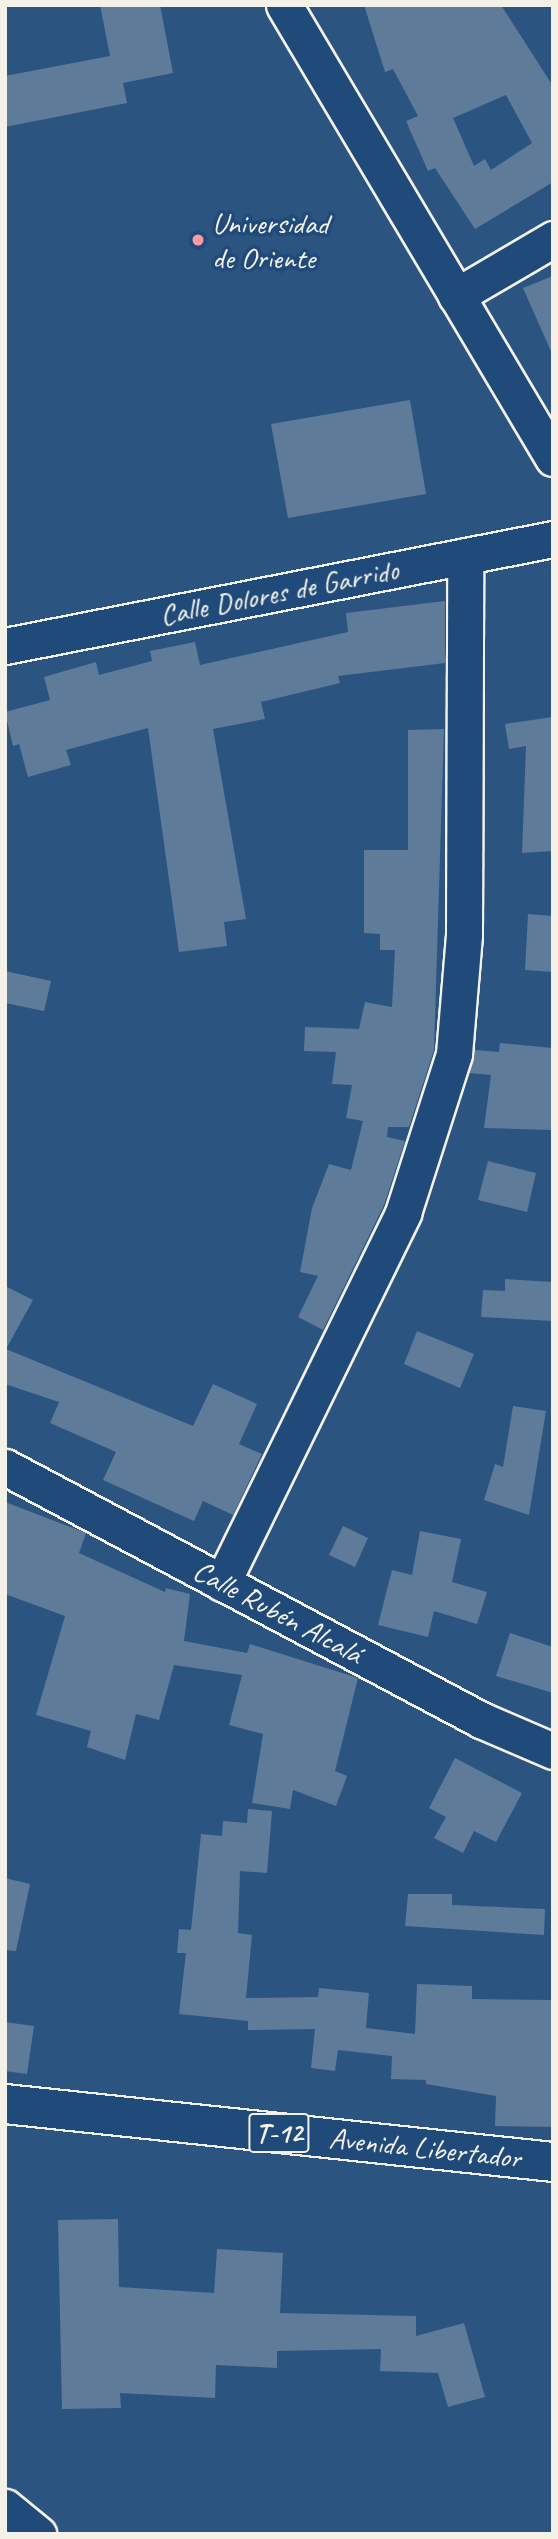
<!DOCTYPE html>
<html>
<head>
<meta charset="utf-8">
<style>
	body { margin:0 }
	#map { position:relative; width:558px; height:2539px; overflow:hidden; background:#2c5481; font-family:Caveat,sans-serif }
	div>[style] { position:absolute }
	.building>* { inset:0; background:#5e7b9a }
	.roads { filter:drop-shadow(2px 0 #f4f1e8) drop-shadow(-2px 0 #f4f1e8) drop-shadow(0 2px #f4f1e8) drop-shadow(0 -2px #f4f1e8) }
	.minor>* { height:35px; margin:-17.5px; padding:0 17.5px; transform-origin:17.5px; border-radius:17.5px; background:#1f4a7a }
	.highway>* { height:38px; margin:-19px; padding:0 19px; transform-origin:19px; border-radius:19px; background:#1f4a7a }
	.dots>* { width:19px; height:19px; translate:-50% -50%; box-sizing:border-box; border:4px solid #1f4a7a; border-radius:50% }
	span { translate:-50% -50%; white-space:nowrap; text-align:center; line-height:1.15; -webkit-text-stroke:7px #1f4a7a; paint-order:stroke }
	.shield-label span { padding:2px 5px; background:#1f4a7a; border:2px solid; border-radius:5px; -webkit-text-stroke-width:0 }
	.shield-label { font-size:28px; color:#f4f1e8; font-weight:700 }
	.poi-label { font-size:30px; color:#f4f1e8 }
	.left { translate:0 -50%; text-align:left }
	.street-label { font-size:30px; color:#f4f1e8 }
	.frame { position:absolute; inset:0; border:7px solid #f4f1e8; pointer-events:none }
</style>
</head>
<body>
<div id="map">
	<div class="building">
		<div style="clip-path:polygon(100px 5px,160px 5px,173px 73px,123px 83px,127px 103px,5px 127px,5px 76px,110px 56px)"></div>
		<div style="clip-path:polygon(evenodd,364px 5px,501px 5px,553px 86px,553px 182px,475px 229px,435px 168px,428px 171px,406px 121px,418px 116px,393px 69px,385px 72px,364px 5px,506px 95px,532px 143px,491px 170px,485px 159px,474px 166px,453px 118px,506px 95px)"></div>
		<div style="clip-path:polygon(553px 276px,553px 356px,523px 288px)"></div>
		<div style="clip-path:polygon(410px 400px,426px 494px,288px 518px,271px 424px)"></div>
		<div style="clip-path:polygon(445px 601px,445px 663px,338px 676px,340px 683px,261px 702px,265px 719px,213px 729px,246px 919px,224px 922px,227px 946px,179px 952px,148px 728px,66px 750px,71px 765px,28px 777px,19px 744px,13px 746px,5px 712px,50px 700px,44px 677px,96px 662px,99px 675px,152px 661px,150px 651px,195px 642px,200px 665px,348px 632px,346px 613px)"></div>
		<div style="clip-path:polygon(553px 717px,553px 851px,522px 853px,526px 746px,509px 749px,505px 724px)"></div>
		<div style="clip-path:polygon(444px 729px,434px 1050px,409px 1127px,388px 1127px,387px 1137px,405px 1141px,384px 1205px,323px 1330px,298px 1317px,318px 1276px,300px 1272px,312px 1208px,329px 1164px,351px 1170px,363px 1121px,346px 1118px,352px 1085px,332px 1084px,336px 1052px,304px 1051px,305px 1027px,359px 1029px,365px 1002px,392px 1007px,395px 950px,380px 950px,380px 934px,364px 933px,364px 850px,408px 850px,408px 730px)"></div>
		<div style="clip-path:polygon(528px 914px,553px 916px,553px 972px,525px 970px)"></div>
		<div style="clip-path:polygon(5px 971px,51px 981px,44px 1011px,5px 1003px)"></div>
		<div style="clip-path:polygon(500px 1043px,553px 1048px,553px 1130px,484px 1128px,491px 1075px,469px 1073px,475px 1050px,499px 1052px)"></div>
		<div style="clip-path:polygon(488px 1161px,536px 1173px,527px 1212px,478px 1200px)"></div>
		<div style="clip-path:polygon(505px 1279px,553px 1282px,553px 1321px,481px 1317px,483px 1290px,505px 1291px)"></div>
		<div style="clip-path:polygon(5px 1286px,33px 1300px,6px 1349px,193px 1426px,213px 1384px,257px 1404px,239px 1444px,262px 1454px,233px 1515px,203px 1501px,194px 1521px,103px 1480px,116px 1452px,50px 1423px,59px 1402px,5px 1384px)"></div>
		<div style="clip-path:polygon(417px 1331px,474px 1354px,460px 1388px,404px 1364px)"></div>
		<div style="clip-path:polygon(513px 1406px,546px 1411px,529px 1515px,484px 1500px,495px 1464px,503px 1467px)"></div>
		<div style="clip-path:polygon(5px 1502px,86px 1533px,79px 1553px,165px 1592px,166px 1588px,190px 1594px,184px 1641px,247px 1653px,250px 1644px,358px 1678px,335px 1771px,347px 1776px,336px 1806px,293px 1790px,290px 1809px,252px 1803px,263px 1734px,229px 1725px,242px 1675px,174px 1665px,159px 1720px,136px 1714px,125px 1760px,87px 1747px,91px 1731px,36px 1715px,65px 1616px,5px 1594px)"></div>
		<div style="clip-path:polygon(343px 1526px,368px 1538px,355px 1567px,329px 1555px)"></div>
		<div style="clip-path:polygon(420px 1531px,461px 1539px,452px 1582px,487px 1592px,477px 1624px,434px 1611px,428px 1637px,378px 1625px,392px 1570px,412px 1575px)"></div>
		<div style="clip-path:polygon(510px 1633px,553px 1647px,553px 1693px,496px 1676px)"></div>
		<div style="clip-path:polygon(455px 1758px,522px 1793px,496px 1842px,474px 1831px,463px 1853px,434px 1838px,446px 1817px,429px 1808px)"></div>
		<div style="clip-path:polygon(248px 1809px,272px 1811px,267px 1873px,240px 1871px,238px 1933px,252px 1935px,246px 1998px,318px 1997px,319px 1988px,369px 1993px,366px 2028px,415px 2034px,417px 1984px,472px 1986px,472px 1999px,553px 2000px,553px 2127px,495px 2126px,496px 2096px,426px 2084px,426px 2080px,391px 2079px,392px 2056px,338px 2050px,335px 2071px,311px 2068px,315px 2029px,248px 2030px,248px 2021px,179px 2014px,186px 1953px,177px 1953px,179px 1929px,191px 1930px,201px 1834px,222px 1836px,223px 1821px,247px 1823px)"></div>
		<div style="clip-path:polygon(5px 1878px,30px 1884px,16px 1951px,5px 1950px)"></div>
		<div style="clip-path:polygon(408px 1894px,452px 1894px,452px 1905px,545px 1909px,544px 1935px,405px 1926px)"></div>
		<div style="clip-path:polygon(5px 2022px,34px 2026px,27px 2074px,5px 2071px)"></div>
		<div style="clip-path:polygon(118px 2219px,119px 2287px,214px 2293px,217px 2249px,283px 2253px,280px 2313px,416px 2316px,416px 2336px,464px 2323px,485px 2397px,448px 2407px,438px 2373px,380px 2371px,381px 2349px,277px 2351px,277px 2368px,216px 2365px,215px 2398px,120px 2393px,121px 2408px,62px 2409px,58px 2220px)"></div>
	</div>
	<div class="roads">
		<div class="minor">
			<div style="left:284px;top:5px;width:527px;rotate:59.3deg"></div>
			<div style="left:456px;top:296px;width:113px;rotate:-30.4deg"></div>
			<div style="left:5px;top:646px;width:558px;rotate:-11.05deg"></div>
			<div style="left:5px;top:1467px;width:539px;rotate:27.99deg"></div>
			<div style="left:481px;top:1720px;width:78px;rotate:23.3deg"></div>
			<div style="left:222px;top:1583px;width:412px;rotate:-63.9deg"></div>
			<div style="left:403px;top:1213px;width:167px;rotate:-72.2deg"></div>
			<div style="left:454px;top:1054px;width:120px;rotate:-85.2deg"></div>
			<div style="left:464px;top:934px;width:378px;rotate:-89.8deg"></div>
			<div style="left:5px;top:2507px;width:43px;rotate:39.3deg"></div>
		</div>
		<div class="highway">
			<div style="left:5px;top:2104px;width:551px;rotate:6.04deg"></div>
		</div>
	</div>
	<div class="dots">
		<div style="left:198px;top:240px;background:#ff9aa2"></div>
	</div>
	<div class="shield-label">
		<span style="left:279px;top:2133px">T-12</span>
	</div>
	<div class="poi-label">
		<span class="left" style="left:212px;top:240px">Universidad<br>de Oriente</span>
	</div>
	<div class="street-label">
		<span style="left:279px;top:592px;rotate:-11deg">Calle Dolores de Garrido</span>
		<span style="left:278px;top:1612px;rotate:28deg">Calle Rubén Alcalá</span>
		<span style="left:425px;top:2148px;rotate:6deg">Avenida Libertador</span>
	</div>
	<div class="frame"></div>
</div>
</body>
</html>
